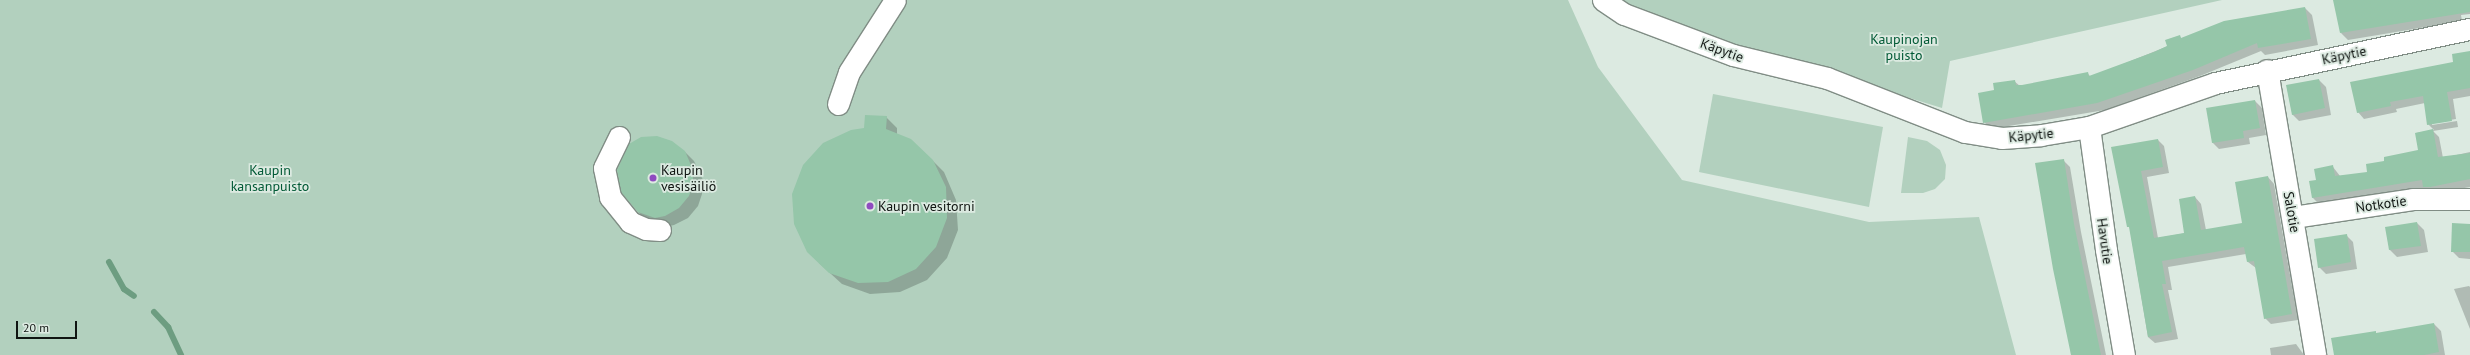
<!DOCTYPE html>
<html>
<head>
<meta charset="utf-8">
<style>
	body { margin:0 }
	#map { position:relative; width:2470px; height:355px; overflow:hidden; background:#dceae1; font-family:"PT Sans",sans-serif }
	div>[style] { position:absolute }
	.green>* { inset:0; background:#b2d0be }
	.shadow>* { inset:0; background:#0003 }
	.stream>* { height:6px; margin:-3px; padding:0 3px; transform-origin:3px; border-radius:3px; background:#6d9d81 }
	.building>* { inset:0; background:#95c6a9 }
	.roads { filter:drop-shadow(1px 0 #808d85) drop-shadow(-1px 0 #808d85) drop-shadow(0 1px #808d85) drop-shadow(0 -1px #808d85) }
	.minor>* { height:21px; margin:-10.5px; padding:0 10.5px; transform-origin:10.5px; border-radius:10.5px; background:#fff }
	.dots>* { width:11px; height:11px; translate:-50% -50%; box-sizing:border-box; border:2px solid #dceae1; border-radius:50% }
	span { translate:-50% -50%; white-space:nowrap; text-align:center; line-height:1.15; -webkit-text-stroke:3.5px #dceae1; paint-order:stroke }
	.park-label { font-size:14px; color:#005935 }
	.street-label { font-size:14px; color:#101512 }
	.poi-label { font-size:14px; color:#101512 }
	.left { translate:0 -50%; text-align:left }
	.scale { position:absolute; left:16px; top:321px; width:61px; height:18px; box-sizing:border-box; border:2px solid #101512; border-top:0; padding-left:5px; font-size:12px; line-height:14px; white-space:nowrap; color:#101512; -webkit-text-stroke:3px #dceae1; paint-order:stroke }
</style>
</head>
<body>
<div id="map">
	<div class="green">
		<div style="clip-path:polygon(0 0,1568px 0,1598px 67px,1682px 180px,1869px 222px,1979px 217px,2016px 355px,0 355px)"></div>
		<div style="clip-path:polygon(1619px 0,2222px 0,1950px 61px,1942px 108px,1848px 79px,1726px 47px,1653px 18px)"></div>
		<div style="clip-path:polygon(1713px 94px,1883px 127px,1869px 207px,1699px 172px)"></div>
		<div style="clip-path:polygon(1908px 137px,1927px 141px,1940px 150px,1946px 165px,1945px 179px,1935px 189px,1923px 193px,1901px 193px)"></div>
	</div>
	<div class="shadow">
		<div style="clip-path:polygon(2350px 0,2470px 0,2470px 14px,2461px 15px,2462px 21px,2348px 40px,2341px 33px)"></div>
		<div style="clip-path:polygon(2305px 8px,2312px 15px,2318px 45px,2265px 55px,2261px 51px,2200px 76px,2105px 110px,1991px 129px,1984px 122px,1995px 90px,2014px 81px,2020px 86px,2088px 74px,2091px 77px,2168px 46px,2179px 36px,2182px 39px)"></div>
		<div style="clip-path:polygon(2470px 52px,2470px 96px,2453px 99px,2456px 119px,2432px 123px,2432px 125px,2457px 121px,2458px 127px,2433px 131px,2439px 137px,2443px 158px,2470px 152px,2470px 187px,2437px 193px,2431px 193px,2425px 188px,2320px 205px,2313px 198px,2310px 182px,2317px 181px,2333px 167px,2340px 176px,2369px 173px,2386px 161px,2420px 151px,2416px 133px,2434px 130px,2428px 124px,2425px 103px,2396px 109px,2397px 112px,2364px 119px,2358px 112px,2454px 63px)"></div>
		<div style="clip-path:polygon(2319px 80px,2326px 87px,2331px 115px,2299px 121px,2292px 114px)"></div>
		<div style="clip-path:polygon(2255px 101px,2262px 108px,2266px 135px,2249px 138px,2250px 144px,2219px 149px,2212px 142px)"></div>
		<div style="clip-path:polygon(886px 117px,897px 128px,897px 135px,932px 160px,944px 172px,956px 200px,958px 230px,947px 258px,927px 280px,900px 292px,870px 294px,842px 284px,819px 263px,865px 129px)"></div>
		<div style="clip-path:polygon(2158px 140px,2164px 146px,2169px 173px,2147px 177px,2158px 238px,2186px 233px,2195px 197px,2201px 204px,2206px 230px,2243px 224px,2268px 177px,2274px 184px,2298px 320px,2271px 324px,2265px 318px,2256px 268px,2248px 262px,2246px 254px,2168px 267px,2172px 290px,2168px 290px,2178px 339px,2155px 343px,2148px 337px,2130px 229px,2112px 148px)"></div>
		<div style="clip-path:polygon(684px 151px,694px 161px,703px 180px,702px 194px,698px 206px,688px 218px,674px 225px,665px 227px,648px 221px,638px 212px)"></div>
		<div style="clip-path:polygon(2063px 160px,2070px 167px,2081px 232px,2106px 355px,2071px 355px)"></div>
		<div style="clip-path:polygon(2417px 223px,2424px 230px,2428px 252px,2397px 257px,2390px 250px,2386px 228px)"></div>
		<div style="clip-path:polygon(2470px 225px,2470px 259px,2459px 258px,2452px 251px)"></div>
		<div style="clip-path:polygon(2346px 235px,2353px 242px,2357px 269px,2326px 274px,2319px 267px)"></div>
		<div style="clip-path:polygon(2469px 286px,2470px 287px,2470px 329px,2454px 289px)"></div>
		<div style="clip-path:polygon(2434px 324px,2441px 331px,2445px 355px,2335px 355px,2375px 332px,2377px 334px)"></div>
		<div style="clip-path:polygon(2296px 344px,2304px 355px,2271px 355px,2270px 348px)"></div>
	</div>
	<div class="stream">
		<div style="left:109px;top:262px;width:31px;rotate:61deg"></div>
		<div style="left:124px;top:289px;width:12px;rotate:35deg"></div>
		<div style="left:154px;top:312px;width:21px;rotate:47deg"></div>
		<div style="left:168px;top:327px;width:31px;rotate:65deg"></div>
	</div>
	<div class="building">
		<div style="clip-path:polygon(2333px 0,2470px 0,2470px 12px,2340px 33px)"></div>
		<div style="clip-path:polygon(2305px 7px,2311px 39px,2258px 48px,2257px 43px,2193px 70px,2097px 103px,1983px 123px,1978px 93px,1994px 90px,1993px 83px,2015px 80px,2016px 85px,2022px 85px,2088px 72px,2089px 76px,2154px 52px,2167px 46px,2165px 40px,2180px 35px,2181px 38px,2224px 21px)"></div>
		<div style="clip-path:polygon(2470px 51px,2470px 88px,2447px 92px,2452px 121px,2427px 125px,2423px 96px,2390px 102px,2391px 106px,2357px 113px,2350px 82px,2453px 62px,2452px 54px)"></div>
		<div style="clip-path:polygon(2319px 79px,2325px 108px,2292px 115px,2286px 85px)"></div>
		<div style="clip-path:polygon(2255px 100px,2260px 128px,2243px 131px,2244px 138px,2212px 143px,2206px 108px)"></div>
		<div style="clip-path:polygon(865px 115px,887px 116px,886px 129px,911px 139px,933px 160px,946px 187px,947px 218px,936px 247px,916px 269px,888px 282px,858px 283px,829px 273px,807px 252px,794px 224px,792px 194px,803px 165px,823px 143px,851px 130px,864px 128px)"></div>
		<div style="clip-path:polygon(2433px 129px,2438px 157px,2470px 153px,2470px 179px,2430px 187px,2423px 187px,2422px 180px,2312px 198px,2309px 181px,2316px 180px,2314px 169px,2333px 165px,2335px 176px,2367px 172px,2366px 164px,2384px 161px,2384px 157px,2418px 150px,2415px 133px)"></div>
		<div style="clip-path:polygon(657px 136px,672px 141px,685px 151px,693px 170px,693px 184px,689px 196px,679px 208px,665px 216px,655px 218px,638px 212px,621px 192px,617px 170px,629px 144px,641px 137px)"></div>
		<div style="clip-path:polygon(2158px 139px,2163px 167px,2141px 171px,2154px 238px,2184px 233px,2179px 199px,2195px 196px,2201px 230px,2242px 223px,2235px 182px,2268px 176px,2292px 314px,2264px 319px,2254px 261px,2247px 262px,2244px 247px,2162px 261px,2166px 284px,2162px 284px,2172px 332px,2148px 337px,2129px 227px,2127px 227px,2111px 147px)"></div>
		<div style="clip-path:polygon(2064px 159px,2074px 224px,2101px 355px,2071px 355px,2053px 269px,2035px 163px)"></div>
		<div style="clip-path:polygon(2417px 222px,2421px 246px,2389px 250px,2385px 227px)"></div>
		<div style="clip-path:polygon(2452px 223px,2470px 224px,2470px 252px,2451px 252px)"></div>
		<div style="clip-path:polygon(2347px 234px,2351px 262px,2318px 268px,2314px 239px)"></div>
		<div style="clip-path:polygon(2434px 323px,2439px 352px,2424px 355px,2334px 355px,2331px 338px,2376px 331px,2376px 333px)"></div>
	</div>
	<div class="roads">
		<div class="minor">
			<div style="left:1603px;top:0;width:25px;rotate:34deg"></div>
			<div style="left:1624px;top:14px;width:116px;rotate:20.6deg"></div>
			<div style="left:1733px;top:55px;width:97px;rotate:13.7deg"></div>
			<div style="left:1827px;top:78px;width:148px;rotate:21.4deg"></div>
			<div style="left:1965px;top:132px;width:37px;rotate:9deg"></div>
			<div style="left:2002px;top:138px;width:39px;rotate:-4deg"></div>
			<div style="left:2041px;top:135px;width:49px;rotate:-9.5deg"></div>
			<div style="left:2089px;top:127px;width:133px;rotate:-19.2deg"></div>
			<div style="left:2215px;top:83px;width:261px;rotate:-12deg"></div>
			<div style="left:2267px;top:70px;width:289px;rotate:80.4deg"></div>
			<div style="left:838px;top:104px;width:34px;rotate:-71deg"></div>
			<div style="left:849px;top:72px;width:85px;rotate:-57.4deg"></div>
			<div style="left:2089px;top:127px;width:124px;rotate:82.1deg"></div>
			<div style="left:2106px;top:250px;width:107px;rotate:80.3deg"></div>
			<div style="left:619px;top:137px;width:34px;rotate:116deg"></div>
			<div style="left:604px;top:168px;width:30px;rotate:78deg"></div>
			<div style="left:610px;top:197px;width:32px;rotate:51deg"></div>
			<div style="left:630px;top:222px;width:17px;rotate:24deg"></div>
			<div style="left:646px;top:229px;width:14px;rotate:4deg"></div>
			<div style="left:2293px;top:217px;width:121px;rotate:-8.5deg"></div>
			<div style="left:2413px;top:199px;width:57px"></div>
		</div>
	</div>
	<div class="dots">
		<div style="left:653px;top:178px;background:#8f4cc0"></div>
		<div style="left:870px;top:206px;background:#8f4cc0"></div>
	</div>
	<div class="park-label">
		<span style="left:1904px;top:47px">Kaupinojan<br>puisto</span>
		<span style="left:270px;top:178px">Kaupin<br>kansanpuisto</span>
	</div>
	<div class="street-label">
		<span style="left:1722px;top:50px;rotate:20deg">Käpytie</span>
		<span style="left:2344px;top:55px;rotate:-12deg">Käpytie</span>
		<span style="left:2031px;top:135px;rotate:-6deg">Käpytie</span>
		<span style="left:2381px;top:204px;rotate:-8deg">Notkotie</span>
		<span style="left:2292px;top:212px;rotate:80deg">Salotie</span>
		<span style="left:2105px;top:241px;rotate:82deg">Havutie</span>
	</div>
	<div class="poi-label">
		<span class="left" style="left:661px;top:178px">Kaupin<br>vesisäiliö</span>
		<span class="left" style="left:878px;top:206px">Kaupin vesitorni</span>
	</div>
	<div class="scale">20 m</div>
</div>
</body>
</html>
